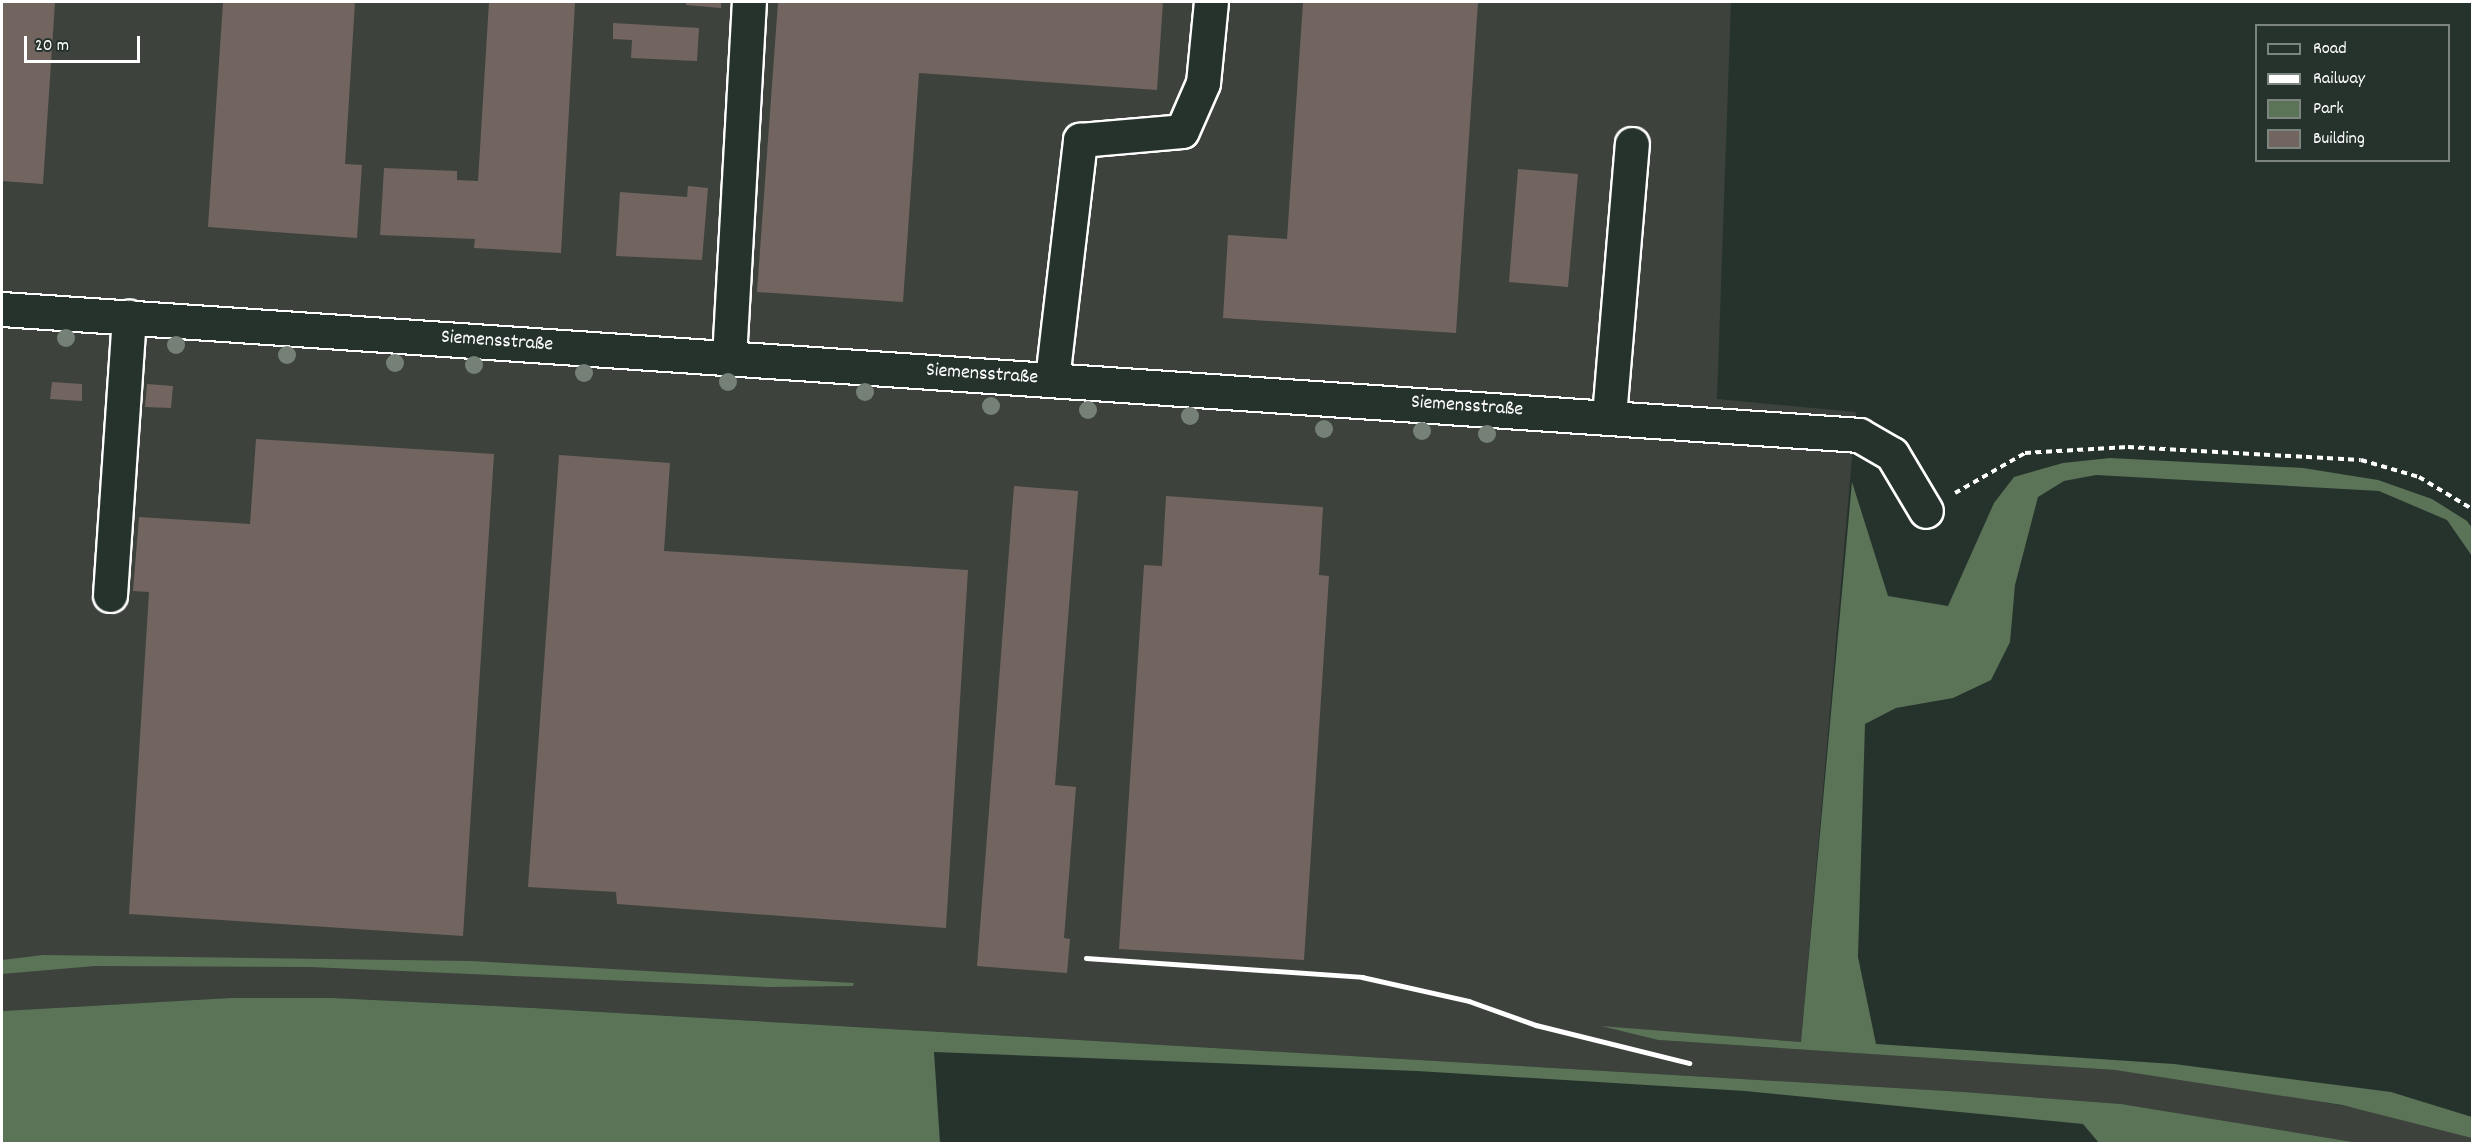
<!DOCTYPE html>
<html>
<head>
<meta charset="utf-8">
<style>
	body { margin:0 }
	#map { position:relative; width:2474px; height:1145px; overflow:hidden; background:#26332d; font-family:Dekko,sans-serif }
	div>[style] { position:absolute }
	.built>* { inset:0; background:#3d423c }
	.green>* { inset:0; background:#5b7357 }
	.building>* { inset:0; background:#726560 }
	.path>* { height:4px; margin-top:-2px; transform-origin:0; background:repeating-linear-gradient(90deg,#fff 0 6px,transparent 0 10.5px) }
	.roads { filter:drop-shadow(2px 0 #fff) drop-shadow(-2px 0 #fff) drop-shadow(0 2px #fff) drop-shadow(0 -2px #fff) }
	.minor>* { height:33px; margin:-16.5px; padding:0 16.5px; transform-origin:16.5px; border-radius:16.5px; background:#26332d }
	.rail>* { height:4.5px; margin:-2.25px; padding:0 2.25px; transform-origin:2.25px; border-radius:2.25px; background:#fff }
	.trees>* { width:18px; height:18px; margin:-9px; border-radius:50%; background:#758177 }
	span { translate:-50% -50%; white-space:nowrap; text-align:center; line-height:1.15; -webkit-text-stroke:6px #26332d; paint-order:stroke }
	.street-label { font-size:20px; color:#fff }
	.frame { position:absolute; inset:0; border:3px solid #fff; pointer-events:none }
	.legend { position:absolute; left:2255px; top:24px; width:195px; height:138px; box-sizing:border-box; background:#26332d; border:2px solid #7d8581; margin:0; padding:8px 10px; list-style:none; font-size:18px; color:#fff }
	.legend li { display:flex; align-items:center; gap:12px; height:30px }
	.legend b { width:30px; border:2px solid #7d8581 }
	.scale { position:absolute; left:24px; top:36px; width:116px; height:27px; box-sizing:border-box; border:3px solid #fff; border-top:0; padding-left:8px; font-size:18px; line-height:21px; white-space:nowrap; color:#fff; -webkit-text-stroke:4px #26332d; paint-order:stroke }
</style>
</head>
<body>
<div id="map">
	<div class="built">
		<div style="clip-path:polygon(2px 2px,1731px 2px,1717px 399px,1856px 412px,1801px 1042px,1606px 1027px,1658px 1040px,2115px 1070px,2231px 1085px,2398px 1116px,2472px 1138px,2472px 1143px,2359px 1143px,2121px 1104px,1964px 1092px,533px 1008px,334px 998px,230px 998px,2px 1011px)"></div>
	</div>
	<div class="green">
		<div style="clip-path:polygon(2110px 458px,2303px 468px,2378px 480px,2432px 499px,2467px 521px,2472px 528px,2472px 556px,2447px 520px,2379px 491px,2096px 475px,2064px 481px,2038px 497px,2015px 585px,2010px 642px,1991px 680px,1953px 698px,1896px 708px,1865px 724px,1858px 957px,1876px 1044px,2174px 1064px,2391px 1092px,2472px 1117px,2472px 1138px,2342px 1105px,2115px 1070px,1658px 1040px,1601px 1026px,1801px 1042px,1852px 482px,1888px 596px,1948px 606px,1994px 503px,2014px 477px,2063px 463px)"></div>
		<div style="clip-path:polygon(43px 955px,472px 961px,854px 983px,853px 986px,768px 987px,310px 967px,95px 966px,2px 974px,2px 960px)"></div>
		<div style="clip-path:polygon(230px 998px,334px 998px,533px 1008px,1964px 1092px,2121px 1104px,2359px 1143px,2099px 1143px,2083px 1124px,1745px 1091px,1417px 1071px,934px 1052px,940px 1143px,2px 1143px,2px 1011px)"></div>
	</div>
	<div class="building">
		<div style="clip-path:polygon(2px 2px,55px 2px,43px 184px,2px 181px)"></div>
		<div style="clip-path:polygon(223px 2px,355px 2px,345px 164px,362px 165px,357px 238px,208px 227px)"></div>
		<div style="clip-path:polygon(489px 2px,575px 2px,561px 253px,474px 248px,475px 239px,380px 235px,384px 168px,457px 171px,457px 180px,478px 181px)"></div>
		<div style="clip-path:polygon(686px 2px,721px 2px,721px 8px,686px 5px)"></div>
		<div style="clip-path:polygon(778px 2px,1163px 2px,1157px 90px,919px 73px,903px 302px,757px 292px)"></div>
		<div style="clip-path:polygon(1303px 2px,1478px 2px,1456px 333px,1223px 318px,1228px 235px,1287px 239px)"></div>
		<div style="clip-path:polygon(613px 23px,699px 28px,697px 61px,631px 58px,632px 40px,613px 39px)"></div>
		<div style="clip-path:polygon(1518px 169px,1578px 174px,1568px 287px,1509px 282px)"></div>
		<div style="clip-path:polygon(688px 186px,708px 188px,702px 260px,616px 256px,620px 192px,687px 197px)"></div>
		<div style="clip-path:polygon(52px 382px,82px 384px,82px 401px,50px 399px)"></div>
		<div style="clip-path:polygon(147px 384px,173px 386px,171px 408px,145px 407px)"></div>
		<div style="clip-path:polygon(256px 439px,494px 454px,463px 936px,129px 914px,149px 592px,133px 591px,139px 517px,250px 524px)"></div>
		<div style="clip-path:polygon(559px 455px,670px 463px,664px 551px,968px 570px,946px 928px,617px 904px,616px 892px,528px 887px)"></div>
		<div style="clip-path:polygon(1014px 486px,1078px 491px,1055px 785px,1076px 787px,1064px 938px,1070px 939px,1067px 973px,977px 966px)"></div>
		<div style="clip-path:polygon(1166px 496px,1323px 507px,1319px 575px,1329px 576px,1304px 960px,1119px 949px,1144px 565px,1162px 566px)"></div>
	</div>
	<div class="path">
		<div style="left:1955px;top:493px;width:81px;rotate:-29.7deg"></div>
		<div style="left:2025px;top:453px;width:103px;rotate:-3.3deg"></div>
		<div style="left:2128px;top:447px;width:233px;rotate:3.2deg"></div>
		<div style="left:2361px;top:460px;width:60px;rotate:16.3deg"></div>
		<div style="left:2419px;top:477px;width:62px;rotate:31.1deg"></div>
	</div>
	<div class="roads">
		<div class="minor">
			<div style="left:2px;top:309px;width:1861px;rotate:3.88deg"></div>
			<div style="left:1859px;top:435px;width:38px;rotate:30deg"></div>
			<div style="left:1892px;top:454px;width:66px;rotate:59.2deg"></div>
			<div style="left:729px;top:358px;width:357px;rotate:-86.8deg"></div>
			<div style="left:1052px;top:379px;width:241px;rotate:-83.3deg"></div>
			<div style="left:1080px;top:140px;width:102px;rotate:-5deg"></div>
			<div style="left:1182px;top:131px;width:52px;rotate:-66.4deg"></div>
			<div style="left:1203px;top:83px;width:81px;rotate:-84.4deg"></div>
			<div style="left:1609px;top:416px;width:273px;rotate:-85.2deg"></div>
			<div style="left:110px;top:595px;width:279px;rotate:-86.1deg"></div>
		</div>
	</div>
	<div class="rail">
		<div style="left:1086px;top:958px;width:277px;rotate:3.9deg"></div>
		<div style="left:1362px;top:977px;width:110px;rotate:12.6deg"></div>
		<div style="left:1469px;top:1001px;width:71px;rotate:19.7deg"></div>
		<div style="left:1536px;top:1025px;width:158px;rotate:13.9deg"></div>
	</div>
	<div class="trees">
		<div style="left:66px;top:338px"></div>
		<div style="left:176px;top:345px"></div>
		<div style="left:287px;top:355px"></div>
		<div style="left:395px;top:363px"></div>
		<div style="left:474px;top:365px"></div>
		<div style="left:584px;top:373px"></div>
		<div style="left:728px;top:382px"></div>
		<div style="left:865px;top:392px"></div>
		<div style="left:991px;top:406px"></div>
		<div style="left:1088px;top:410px"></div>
		<div style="left:1190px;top:416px"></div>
		<div style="left:1324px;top:429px"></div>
		<div style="left:1422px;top:431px"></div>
		<div style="left:1487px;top:434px"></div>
	</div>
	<div class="street-label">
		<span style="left:497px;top:342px;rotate:4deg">Siemensstraße</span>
		<span style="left:982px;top:375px;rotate:4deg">Siemensstraße</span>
		<span style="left:1467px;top:407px;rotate:4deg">Siemensstraße</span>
	</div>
	<div class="frame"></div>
	<ul class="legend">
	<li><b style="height:8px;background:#26332d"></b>Road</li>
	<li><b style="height:8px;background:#fff"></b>Railway</li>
	<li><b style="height:16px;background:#5b7357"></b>Park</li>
	<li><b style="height:16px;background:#726560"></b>Building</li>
	</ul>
	<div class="scale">20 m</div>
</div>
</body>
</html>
